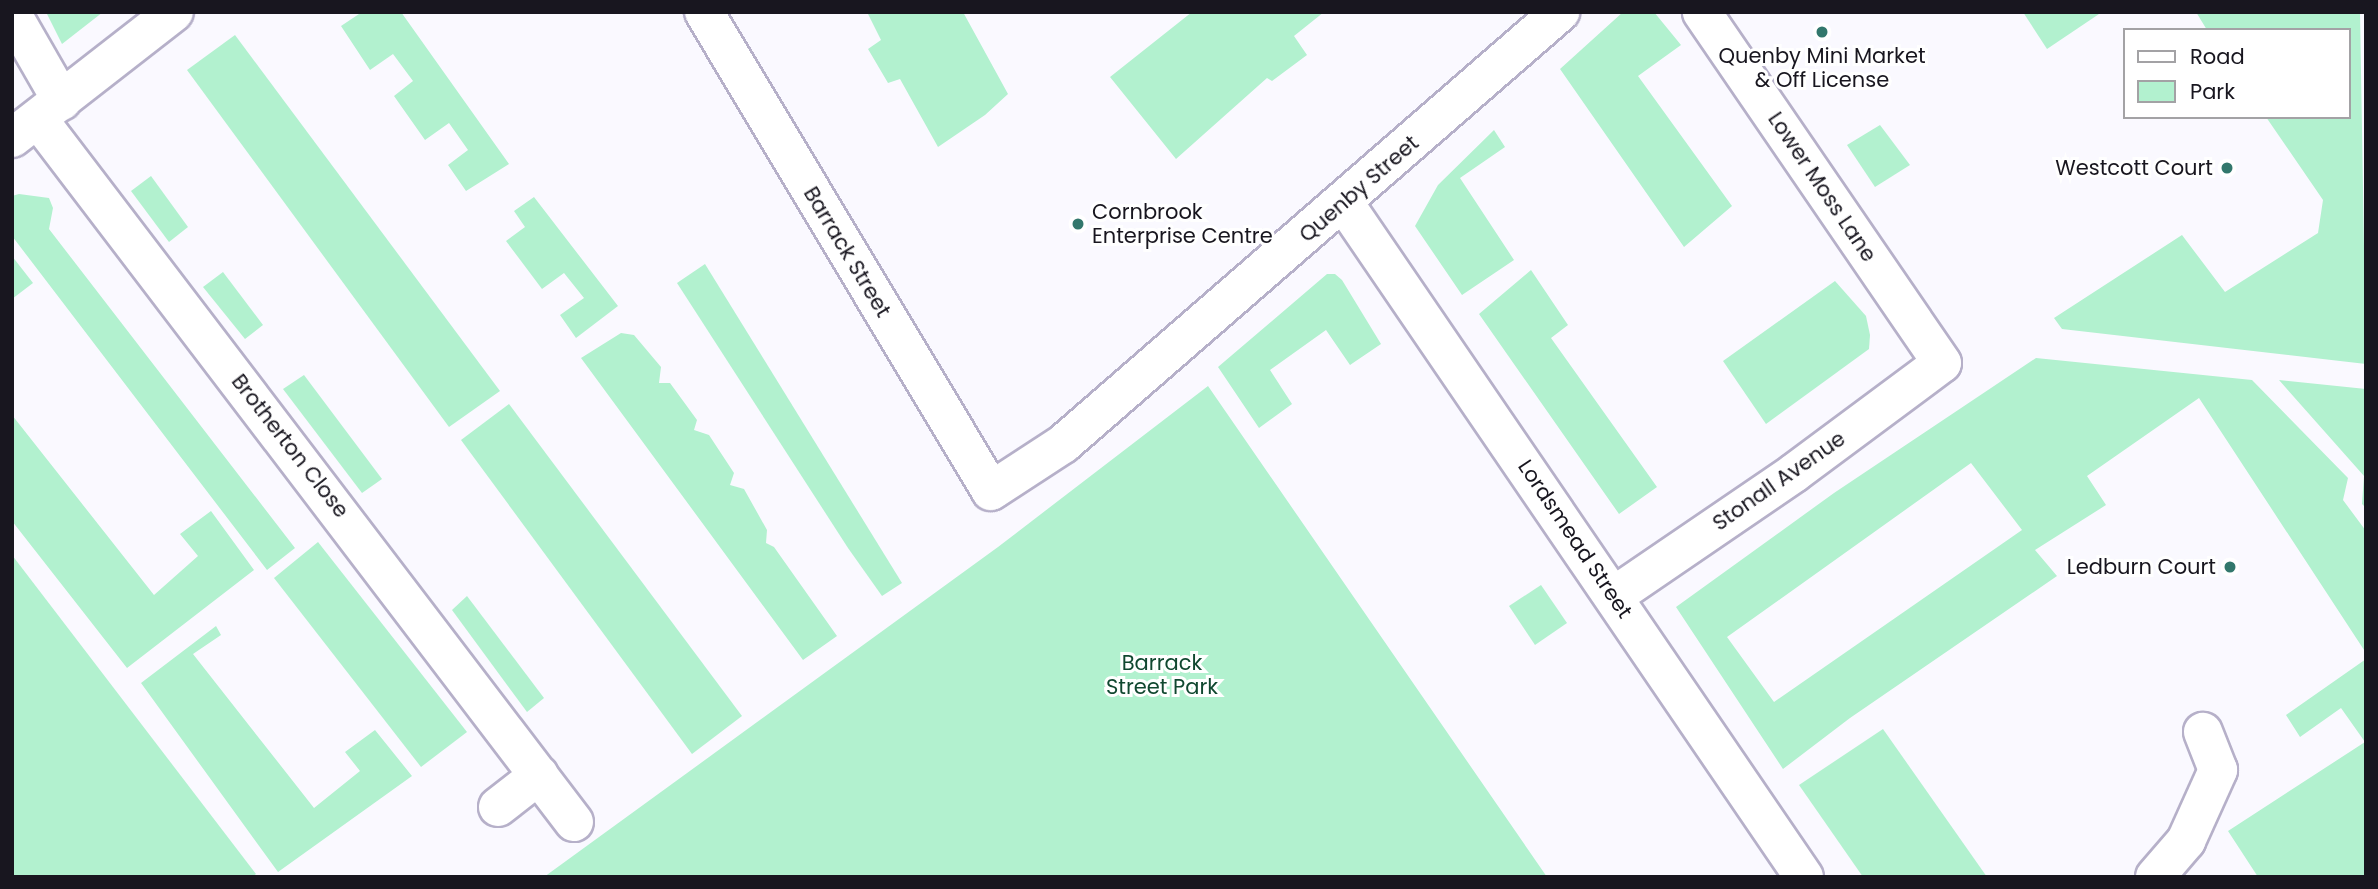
<!DOCTYPE html>
<html>
<head>
<meta charset="utf-8">
<style>
	body { margin:0 }
	#map { position:relative; width:2378px; height:889px; overflow:hidden; background:#faf9ff; font-family:Poppins,sans-serif }
	div>[style] { position:absolute }
	.green>* { inset:0; background:#b2f1cf }
	.roads { filter:drop-shadow(2px 0 #b6b0c9) drop-shadow(-2px 0 #b6b0c9) drop-shadow(0 2px #b6b0c9) drop-shadow(0 -2px #b6b0c9) }
	.street>* { height:38px; margin:-19px; padding:0 19px; transform-origin:19px; border-radius:19px; background:#fff }
	.dots>* { width:19px; height:19px; translate:-50% -50%; box-sizing:border-box; border:4px solid #fff; border-radius:50% }
	span { translate:-50% -50%; white-space:nowrap; text-align:center; line-height:1.15; -webkit-text-stroke:6px #fff; paint-order:stroke }
	.poi-label { font-size:21px; color:#18161f }
	.right { translate:-100% -50%; text-align:right }
	.left { translate:0 -50%; text-align:left }
	.street-label { font-size:21px; color:#18161f }
	.park-label { font-size:21px; color:#104830 }
	.frame { position:absolute; inset:0; border:14px solid #18161f; pointer-events:none }
	.legend { position:absolute; left:2123px; top:28px; width:228px; height:91px; box-sizing:border-box; background:#fff; border:2px solid #a3a2a5; margin:0; padding:9px 12px; list-style:none; font-size:21px; color:#18161f }
	.legend li { display:flex; align-items:center; gap:14px; height:35px }
	.legend b { width:35px; border:2px solid #a3a2a5 }
</style>
</head>
<body>
<div id="map">
	<div class="green">
		<div style="clip-path:polygon(46px 12px,103px 12px,62px 44px)"></div>
		<div style="clip-path:polygon(362px 12px,401px 12px,509px 164px,466px 191px,448px 165px,468px 150px,449px 123px,425px 140px,394px 96px,413px 81px,393px 54px,370px 70px,341px 26px)"></div>
		<div style="clip-path:polygon(867px 12px,963px 12px,1008px 94px,985px 115px,938px 147px,900px 79px,888px 83px,868px 49px,881px 40px)"></div>
		<div style="clip-path:polygon(1192px 12px,1324px 12px,1294px 36px,1307px 55px,1272px 81px,1267px 78px,1176px 159px,1110px 77px)"></div>
		<div style="clip-path:polygon(1623px 12px,1654px 12px,1681px 45px,1638px 76px,1732px 206px,1684px 247px,1560px 69px)"></div>
		<div style="clip-path:polygon(2023px 12px,2102px 12px,2047px 49px)"></div>
		<div style="clip-path:polygon(2196px 12px,2360px 12px,2366px 364px,2062px 329px,2054px 318px,2182px 235px,2225px 292px,2318px 233px,2323px 200px,2266px 117px,2348px 117px,2348px 30px,2207px 30px)"></div>
		<div style="clip-path:polygon(235px 35px,500px 391px,449px 427px,187px 70px)"></div>
		<div style="clip-path:polygon(1880px 125px,1910px 165px,1875px 187px,1847px 145px)"></div>
		<div style="clip-path:polygon(1494px 130px,1505px 147px,1460px 178px,1514px 260px,1462px 295px,1415px 226px,1438px 185px)"></div>
		<div style="clip-path:polygon(151px 176px,188px 227px,169px 242px,131px 191px)"></div>
		<div style="clip-path:polygon(19px 194px,49px 198px,53px 208px,49px 229px,295px 548px,267px 570px,12px 236px,12px 196px)"></div>
		<div style="clip-path:polygon(534px 197px,618px 306px,576px 338px,560px 315px,584px 298px,564px 273px,542px 289px,506px 241px,525px 227px,514px 211px)"></div>
		<div style="clip-path:polygon(12px 256px,33px 283px,12px 299px)"></div>
		<div style="clip-path:polygon(705px 264px,902px 583px,882px 596px,848px 548px,677px 283px)"></div>
		<div style="clip-path:polygon(1531px 270px,1568px 325px,1551px 338px,1657px 487px,1619px 514px,1479px 314px)"></div>
		<div style="clip-path:polygon(223px 272px,263px 325px,245px 339px,203px 287px)"></div>
		<div style="clip-path:polygon(1327px 274px,1335px 274px,1342px 280px,1381px 344px,1350px 365px,1326px 330px,1270px 370px,1292px 404px,1259px 428px,1218px 367px)"></div>
		<div style="clip-path:polygon(1835px 281px,1866px 316px,1870px 335px,1869px 349px,1766px 424px,1723px 361px)"></div>
		<div style="clip-path:polygon(621px 333px,634px 335px,661px 367px,659px 383px,670px 383px,697px 420px,694px 430px,709px 435px,734px 473px,730px 485px,744px 489px,767px 530px,766px 543px,774px 547px,837px 636px,803px 660px,581px 358px)"></div>
		<div style="clip-path:polygon(evenodd,2036px 358px,2252px 380px,2348px 478px,2343px 500px,2366px 531px,2366px 653px,2199px 398px,2087px 476px,2106px 505px,2035px 550px,2057px 576px,1850px 718px,1783px 769px,1676px 607px,1834px 493px,2036px 358px,1971px 463px,2022px 530px,1774px 702px,1727px 637px,1971px 463px)"></div>
		<div style="clip-path:polygon(304px 375px,382px 479px,362px 493px,283px 389px)"></div>
		<div style="clip-path:polygon(2279px 380px,2366px 389px,2366px 508px,2362px 504px,2364px 476px)"></div>
		<div style="clip-path:polygon(1208px 386px,1547px 877px,544px 877px,998px 547px)"></div>
		<div style="clip-path:polygon(509px 404px,742px 716px,692px 754px,461px 440px)"></div>
		<div style="clip-path:polygon(12px 415px,154px 595px,198px 556px,180px 534px,211px 511px,254px 570px,127px 668px,12px 521px)"></div>
		<div style="clip-path:polygon(318px 542px,467px 732px,421px 767px,274px 578px)"></div>
		<div style="clip-path:polygon(12px 555px,256px 874px,252px 877px,12px 877px)"></div>
		<div style="clip-path:polygon(1541px 585px,1567px 623px,1535px 645px,1509px 606px)"></div>
		<div style="clip-path:polygon(467px 596px,544px 698px,527px 712px,452px 610px)"></div>
		<div style="clip-path:polygon(216px 626px,221px 635px,193px 654px,314px 808px,360px 771px,345px 752px,375px 730px,412px 776px,278px 872px,141px 683px)"></div>
		<div style="clip-path:polygon(2366px 659px,2366px 877px,2258px 877px,2228px 831px,2365px 742px,2341px 708px,2300px 737px,2286px 715px)"></div>
		<div style="clip-path:polygon(1883px 729px,1987px 877px,1863px 877px,1799px 785px)"></div>
	</div>
	<div class="roads">
		<div class="street">
			<div style="left:704px;top:12px;width:558px;rotate:59.07deg"></div>
			<div style="left:991px;top:491px;width:86px;rotate:-33.1deg"></div>
			<div style="left:1063px;top:444px;width:659px;rotate:-41deg"></div>
			<div style="left:12px;top:14px;width:100px;rotate:60.1deg"></div>
			<div style="left:38px;top:119px;width:884px;rotate:52.68deg"></div>
			<div style="left:12px;top:138px;width:205px;rotate:-37.9deg"></div>
			<div style="left:1344px;top:203px;width:816px;rotate:55.69deg"></div>
			<div style="left:1614px;top:596px;width:218px;rotate:-34.3deg"></div>
			<div style="left:1794px;top:473px;width:184px;rotate:-36.6deg"></div>
			<div style="left:1942px;top:363px;width:425px;rotate:-124.4deg"></div>
			<div style="left:498px;top:807px;width:52px;rotate:-38deg"></div>
			<div style="left:2155px;top:877px;width:48px;rotate:-49.3deg"></div>
			<div style="left:2186px;top:841px;width:78px;rotate:-65.7deg"></div>
			<div style="left:2218px;top:770px;width:41px;rotate:-111.5deg"></div>
		</div>
	</div>
	<div class="dots">
		<div style="left:1822px;top:32px;background:#32776c"></div>
		<div style="left:2227px;top:168px;background:#32776c"></div>
		<div style="left:1078px;top:224px;background:#32776c"></div>
		<div style="left:2230px;top:567px;background:#32776c"></div>
	</div>
	<div class="poi-label">
		<span style="left:1822px;top:68px">Quenby Mini Market<br>&amp; Off License</span>
		<span class="right" style="left:2213px;top:168px">Westcott Court</span>
		<span class="left" style="left:1092px;top:224px">Cornbrook<br>Enterprise Centre</span>
		<span class="right" style="left:2216px;top:567px">Ledburn Court</span>
	</div>
	<div class="street-label">
		<span style="left:1822px;top:187px;rotate:56deg">Lower Moss Lane</span>
		<span style="left:1359px;top:189px;rotate:-41deg">Quenby Street</span>
		<span style="left:847px;top:252px;rotate:59deg">Barrack Street</span>
		<span style="left:290px;top:446px;rotate:52deg">Brotherton Close</span>
		<span style="left:1779px;top:481px;rotate:-35deg">Stonall Avenue</span>
		<span style="left:1575px;top:539px;rotate:56deg">Lordsmead Street</span>
	</div>
	<div class="park-label">
		<span style="left:1162px;top:675px">Barrack<br>Street Park</span>
	</div>
	<div class="frame"></div>
	<ul class="legend">
	<li><b style="height:9px;background:#fff"></b>Road</li>
	<li><b style="height:19px;background:#b2f1cf"></b>Park</li>
	</ul>
</div>
</body>
</html>
